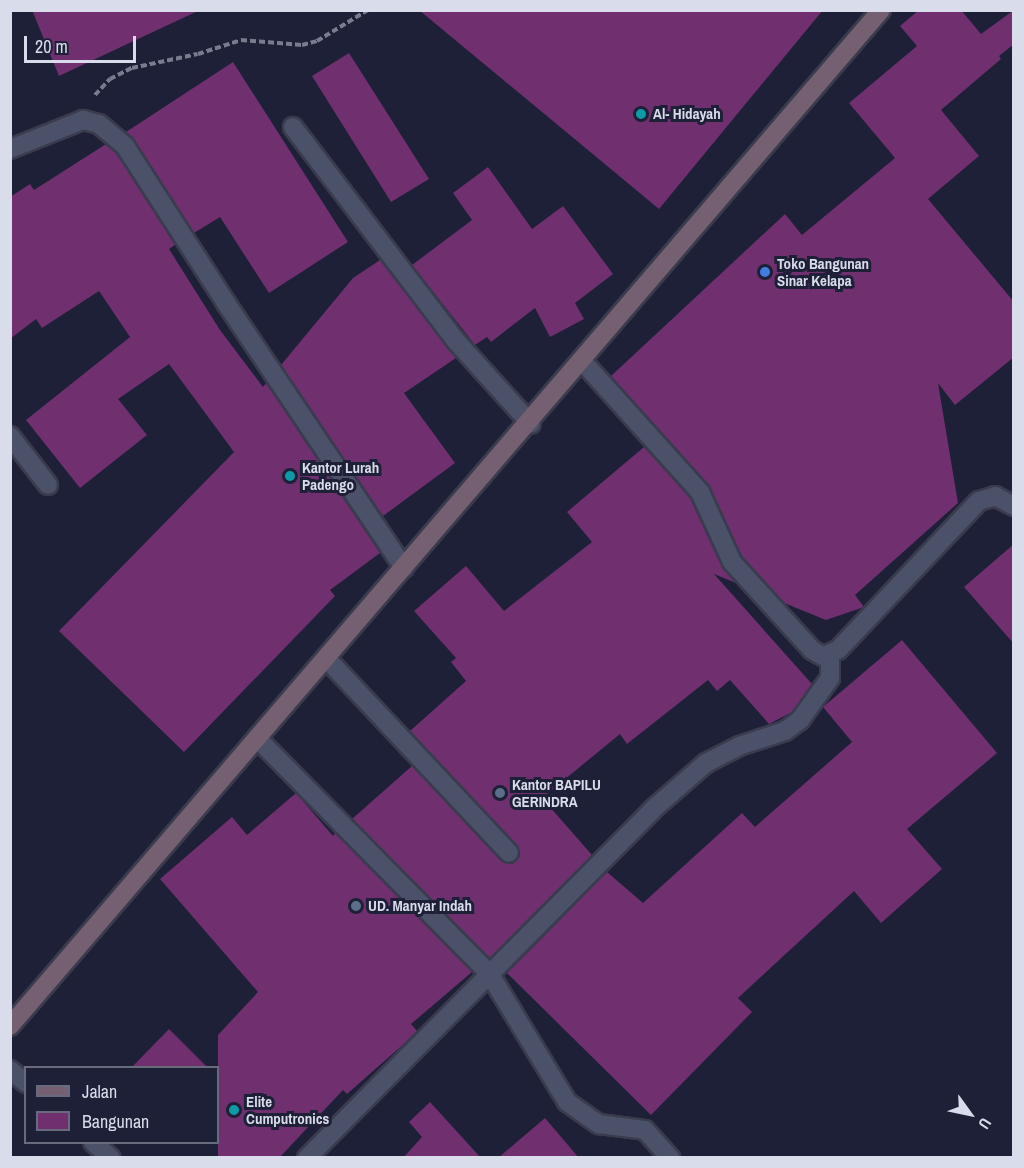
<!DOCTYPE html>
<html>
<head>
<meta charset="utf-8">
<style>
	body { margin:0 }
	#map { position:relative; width:1024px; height:1168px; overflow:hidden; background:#1d2036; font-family:"Archivo Narrow",sans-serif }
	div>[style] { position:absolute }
	.building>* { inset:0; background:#702f6f }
	.path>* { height:4px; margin-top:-2px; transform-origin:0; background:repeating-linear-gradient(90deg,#797c8f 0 6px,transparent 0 9px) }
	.roads { filter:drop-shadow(2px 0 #3a3c4e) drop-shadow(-2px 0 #3a3c4e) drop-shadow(0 2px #3a3c4e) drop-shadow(0 -2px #3a3c4e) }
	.street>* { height:18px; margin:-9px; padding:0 9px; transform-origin:9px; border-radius:9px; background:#4c516a }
	.secondary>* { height:18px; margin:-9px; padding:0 9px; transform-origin:9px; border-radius:9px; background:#746071 }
	.dots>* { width:16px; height:16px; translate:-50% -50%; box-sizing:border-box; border:3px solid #1d2036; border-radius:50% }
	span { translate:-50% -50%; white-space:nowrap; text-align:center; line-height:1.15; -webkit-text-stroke:6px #1d2036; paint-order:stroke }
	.poi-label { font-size:15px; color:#d9dceb; font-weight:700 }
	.left { translate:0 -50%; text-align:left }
	.frame { position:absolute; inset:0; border:12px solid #d9dceb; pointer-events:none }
	.legend { position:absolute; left:24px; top:1066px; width:195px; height:78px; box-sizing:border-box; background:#1d2036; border:2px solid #686b7e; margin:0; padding:8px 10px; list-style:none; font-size:18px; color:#d9dceb }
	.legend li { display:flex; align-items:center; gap:12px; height:30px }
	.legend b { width:30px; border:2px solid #686b7e }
	.north { position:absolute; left:940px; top:1084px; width:60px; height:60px; -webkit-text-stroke:4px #1d2036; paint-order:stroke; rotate:123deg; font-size:16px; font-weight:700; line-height:24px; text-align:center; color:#d9dceb }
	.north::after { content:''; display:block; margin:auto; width:21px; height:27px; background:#d9dceb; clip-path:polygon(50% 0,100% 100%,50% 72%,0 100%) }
	.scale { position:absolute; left:24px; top:36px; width:112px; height:27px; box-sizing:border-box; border:3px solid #d9dceb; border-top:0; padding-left:8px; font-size:18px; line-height:21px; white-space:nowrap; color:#d9dceb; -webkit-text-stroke:4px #1d2036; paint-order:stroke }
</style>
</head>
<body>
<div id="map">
	<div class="building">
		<div style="clip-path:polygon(32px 10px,200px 10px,59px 76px)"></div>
		<div style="clip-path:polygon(419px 10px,823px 10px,659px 209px)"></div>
		<div style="clip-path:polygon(919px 10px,961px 10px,981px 34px,1014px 10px,1014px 44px,999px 56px,1001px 59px,941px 110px,979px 156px,928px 199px,1014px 302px,1014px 357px,955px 405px,938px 383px,958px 503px,855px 595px,864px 607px,826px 620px,784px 603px,742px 556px,709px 485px,611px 376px,785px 214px,802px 235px,895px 158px,849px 103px,917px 46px,900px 26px)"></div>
		<div style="clip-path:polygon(349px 53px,429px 179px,391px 202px,312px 76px)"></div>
		<div style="clip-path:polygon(233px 62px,348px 242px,269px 293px,220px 217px,194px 233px,126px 132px)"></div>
		<div style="clip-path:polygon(106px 144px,116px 153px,175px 245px,169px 249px,220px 330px,263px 387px,266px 383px,380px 553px,330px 590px,335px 596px,184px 752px,59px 631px,234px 452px,169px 364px,118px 399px,147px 435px,80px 488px,26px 420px,130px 337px,99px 291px,42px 328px,36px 319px,10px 339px,10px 197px,30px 184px,34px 190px)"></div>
		<div style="clip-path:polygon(488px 167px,532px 229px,563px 206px,613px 274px,575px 303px,584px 319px,550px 337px,535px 308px,491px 342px,487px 337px,475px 345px,412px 265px,472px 220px,453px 193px)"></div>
		<div style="clip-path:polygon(380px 260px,456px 358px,404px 393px,455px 463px,383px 516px,281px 365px,353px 278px)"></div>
		<div style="clip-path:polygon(644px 447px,690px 498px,722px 567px,736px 583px,714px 574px,812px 684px,792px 712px,769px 724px,730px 680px,717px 691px,708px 680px,627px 744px,620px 734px,542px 798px,592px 855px,490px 958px,352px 819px,412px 766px,501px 861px,512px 864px,520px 856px,517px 845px,410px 731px,466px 681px,451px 662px,456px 658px,414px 611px,466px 566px,504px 611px,592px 542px,567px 512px)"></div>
		<div style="clip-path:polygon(1014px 544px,1014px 644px,964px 587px)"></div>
		<div style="clip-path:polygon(902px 640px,997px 753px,907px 829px,942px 869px,881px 923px,854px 891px,738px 998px,752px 1012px,651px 1115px,507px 973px,607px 872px,643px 903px,742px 813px,755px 827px,852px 742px,823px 707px)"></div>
		<div style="clip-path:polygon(296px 793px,333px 836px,335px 833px,472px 972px,411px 1024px,417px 1031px,406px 1042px,347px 1094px,343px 1090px,279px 1158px,218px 1158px,218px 1035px,258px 992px,160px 879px,232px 817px,247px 835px)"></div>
		<div style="clip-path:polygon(169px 1029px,208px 1068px,131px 1068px)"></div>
		<div style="clip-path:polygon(430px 1102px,481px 1158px,403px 1158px,422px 1137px,409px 1122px)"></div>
		<div style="clip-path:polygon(545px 1118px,579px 1158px,498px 1158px)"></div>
	</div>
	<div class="path">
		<div style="left:95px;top:95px;width:22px;rotate:-47deg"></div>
		<div style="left:110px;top:79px;width:25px;rotate:-27deg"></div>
		<div style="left:132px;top:68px;width:67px;rotate:-12deg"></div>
		<div style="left:198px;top:54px;width:45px;rotate:-18deg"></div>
		<div style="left:241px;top:40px;width:61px;rotate:4.7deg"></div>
		<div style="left:302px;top:45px;width:16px;rotate:-15deg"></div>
		<div style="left:317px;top:41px;width:60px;rotate:-31.3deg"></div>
	</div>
	<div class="roads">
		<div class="street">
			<div style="left:293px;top:127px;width:268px;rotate:52.7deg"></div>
			<div style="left:455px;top:340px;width:113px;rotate:47.9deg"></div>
			<div style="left:10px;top:149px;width:79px;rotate:-21.7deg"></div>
			<div style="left:83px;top:120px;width:16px;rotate:14deg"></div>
			<div style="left:99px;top:124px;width:34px;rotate:40deg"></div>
			<div style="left:125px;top:146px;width:187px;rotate:57.2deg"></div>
			<div style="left:226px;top:303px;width:319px;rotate:56.1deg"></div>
			<div style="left:583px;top:362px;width:175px;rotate:48deg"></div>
			<div style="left:700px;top:492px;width:77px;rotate:65.4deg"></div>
			<div style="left:732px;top:562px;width:119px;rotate:47.7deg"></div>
			<div style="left:812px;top:650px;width:13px;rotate:29deg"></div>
			<div style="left:823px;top:656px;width:16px;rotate:-22deg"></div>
			<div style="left:838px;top:650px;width:205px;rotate:-46.6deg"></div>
			<div style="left:979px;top:501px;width:17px;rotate:-17deg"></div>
			<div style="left:995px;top:496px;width:21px;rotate:28deg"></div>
			<div style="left:10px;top:436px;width:62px;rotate:52.2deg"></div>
			<div style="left:326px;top:658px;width:267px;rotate:46.8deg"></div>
			<div style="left:257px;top:738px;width:330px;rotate:45.4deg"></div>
			<div style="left:489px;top:973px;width:151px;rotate:58.8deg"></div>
			<div style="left:567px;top:1102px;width:39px;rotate:35deg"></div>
			<div style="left:599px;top:1124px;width:46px;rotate:7.4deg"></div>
			<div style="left:645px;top:1130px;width:38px;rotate:48deg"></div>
			<div style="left:10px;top:1070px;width:21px;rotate:39deg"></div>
			<div style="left:93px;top:1142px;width:24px;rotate:42deg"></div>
			<div style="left:307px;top:1158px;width:490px;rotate:-45.2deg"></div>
			<div style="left:652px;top:810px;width:72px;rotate:-41deg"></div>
			<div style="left:706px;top:763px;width:37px;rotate:-27deg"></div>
			<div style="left:739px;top:746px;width:48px;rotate:-18.1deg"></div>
			<div style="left:785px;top:731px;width:19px;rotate:-36deg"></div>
			<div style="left:800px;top:720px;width:52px;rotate:-54.5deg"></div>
			<div style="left:830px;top:678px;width:22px;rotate:-90deg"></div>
		</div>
		<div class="secondary">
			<div style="left:10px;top:1026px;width:1338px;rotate:-49.39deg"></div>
		</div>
	</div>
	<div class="dots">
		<div style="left:641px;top:114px;background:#0f9aa8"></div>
		<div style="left:765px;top:272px;background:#3f7fe0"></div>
		<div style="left:290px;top:476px;background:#0f9aa8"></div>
		<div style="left:500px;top:793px;background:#5c6f8a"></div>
		<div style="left:356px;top:906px;background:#5c6f8a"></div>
		<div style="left:234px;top:1110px;background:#0f9aa8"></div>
	</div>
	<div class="poi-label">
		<span class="left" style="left:653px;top:114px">Al- Hidayah</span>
		<span class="left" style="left:777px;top:272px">Toko Bangunan<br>Sinar Kelapa</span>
		<span class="left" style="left:302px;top:476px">Kantor Lurah<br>Padengo</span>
		<span class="left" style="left:512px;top:793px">Kantor BAPILU<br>GERINDRA</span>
		<span class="left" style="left:368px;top:906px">UD. Manyar Indah</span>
		<span class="left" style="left:246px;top:1110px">Elite<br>Cumputronics</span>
	</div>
	<div class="frame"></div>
	<ul class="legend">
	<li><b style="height:8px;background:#746071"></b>Jalan</li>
	<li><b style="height:16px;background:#702f6f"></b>Bangunan</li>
	</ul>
	<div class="north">U</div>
	<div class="scale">20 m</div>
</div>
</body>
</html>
